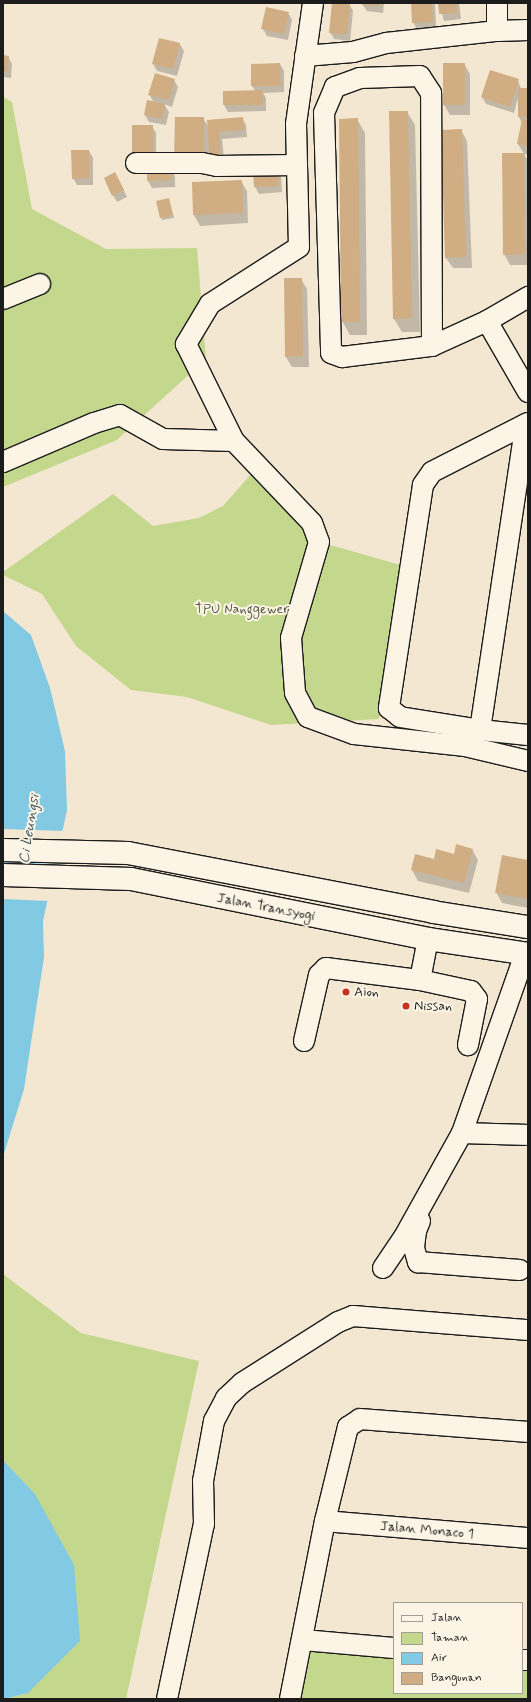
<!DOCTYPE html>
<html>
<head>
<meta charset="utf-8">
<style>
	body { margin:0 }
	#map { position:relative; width:531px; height:1702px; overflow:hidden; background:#f3e7d1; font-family:Mynerve,sans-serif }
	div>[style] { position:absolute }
	.green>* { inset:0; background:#c4d88d }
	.water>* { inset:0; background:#82c9e3 }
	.pier>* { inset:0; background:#f3e7d1 }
	.shadow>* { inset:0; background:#0003 }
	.building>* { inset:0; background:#d0ad82 }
	.roads { filter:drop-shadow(1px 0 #1c1c1c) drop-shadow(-1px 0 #1c1c1c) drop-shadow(0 1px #1c1c1c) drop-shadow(0 -1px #1c1c1c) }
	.minor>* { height:20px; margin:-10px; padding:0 10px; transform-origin:10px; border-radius:10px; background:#fcf5e5 }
	.highway>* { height:22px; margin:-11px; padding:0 11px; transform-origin:11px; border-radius:11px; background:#fcf5e5 }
	.dots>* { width:11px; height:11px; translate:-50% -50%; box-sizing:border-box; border:2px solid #fcf5e5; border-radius:50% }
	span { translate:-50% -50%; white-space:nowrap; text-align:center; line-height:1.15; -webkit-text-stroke:4px #fcf5e5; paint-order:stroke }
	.park-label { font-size:14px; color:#4e543e }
	.street-label { font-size:14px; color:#1c1c1c }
	.poi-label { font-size:14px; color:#1c1c1c }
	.left { translate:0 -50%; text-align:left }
	.water-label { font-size:15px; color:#405962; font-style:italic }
	.frame { position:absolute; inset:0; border:4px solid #1c1c1c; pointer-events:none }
	.legend { position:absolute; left:393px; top:1602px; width:130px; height:92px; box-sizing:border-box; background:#fcf5e5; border:1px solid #a29e95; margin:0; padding:5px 7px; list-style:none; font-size:12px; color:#1c1c1c }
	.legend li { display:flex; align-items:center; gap:8px; height:20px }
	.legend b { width:20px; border:1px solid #a29e95 }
</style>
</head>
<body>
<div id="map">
	<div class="green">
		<div style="clip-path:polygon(3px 97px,12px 102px,32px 209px,106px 249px,197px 248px,206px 359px,117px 440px,3px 487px)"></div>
		<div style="clip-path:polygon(251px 474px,297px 513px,319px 544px,334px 546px,400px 565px,379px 719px,271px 725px,187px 697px,131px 690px,76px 646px,42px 594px,3px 575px,3px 572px,113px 494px,153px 526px,199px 518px,223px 506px)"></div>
		<div style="clip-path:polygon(3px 1274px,81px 1333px,199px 1361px,126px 1699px,4px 1699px,28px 1693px,35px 1494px,3px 1460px)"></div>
		<div style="clip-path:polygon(307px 1646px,394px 1651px,394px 1693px,522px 1693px,522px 1662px,528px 1662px,528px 1699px,291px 1699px)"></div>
	</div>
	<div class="water">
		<div style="clip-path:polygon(3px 611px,31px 635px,50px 688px,65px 751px,67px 810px,43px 921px,44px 957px,24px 1089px,3px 1157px)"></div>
		<div style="clip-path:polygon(3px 1460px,35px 1494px,74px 1565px,80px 1641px,28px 1693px,4px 1699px)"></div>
	</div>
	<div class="pier">
		<div style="clip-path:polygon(3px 829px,65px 831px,57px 864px,3px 862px)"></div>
		<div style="clip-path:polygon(3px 866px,56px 868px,49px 901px,3px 899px)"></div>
	</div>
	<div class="shadow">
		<div style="clip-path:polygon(333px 3px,349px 4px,353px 11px,350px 41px,334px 39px,330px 32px)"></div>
		<div style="clip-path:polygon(351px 3px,384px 3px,383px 13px,367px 11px,362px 4px)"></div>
		<div style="clip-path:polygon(412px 3px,435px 3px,436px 28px,417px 29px,413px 22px)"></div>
		<div style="clip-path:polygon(439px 3px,459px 3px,461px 19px,444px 21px)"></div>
		<div style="clip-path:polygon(288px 13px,292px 20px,288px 40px,267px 36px,263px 29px)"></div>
		<div style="clip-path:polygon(180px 44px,184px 51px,177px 76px,157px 71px,153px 64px)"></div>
		<div style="clip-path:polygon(3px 56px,8px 57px,12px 64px,11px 78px,3px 77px)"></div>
		<div style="clip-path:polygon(280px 64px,284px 71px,284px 92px,263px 93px,266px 98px,266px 111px,228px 112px,224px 105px,255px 91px,252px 86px,252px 65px)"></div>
		<div style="clip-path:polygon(464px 64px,470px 74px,470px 115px,450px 115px,444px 105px)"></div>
		<div style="clip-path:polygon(174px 80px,178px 87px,172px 107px,164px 104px,169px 112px,166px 125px,149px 122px,145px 115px,154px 103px,149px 94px)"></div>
		<div style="clip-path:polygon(518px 80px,521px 89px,528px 89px,528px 155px,524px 154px,528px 161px,528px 265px,510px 265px,504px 254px,524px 154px,518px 144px,522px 123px,519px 117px,518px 98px,514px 113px,486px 104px,482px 97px)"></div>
		<div style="clip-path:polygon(407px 112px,415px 125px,420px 332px,402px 332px,394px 319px)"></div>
		<div style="clip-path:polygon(203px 118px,209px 128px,242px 118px,246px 125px,247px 137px,222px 139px,225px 168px,211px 153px,209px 170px,181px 169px)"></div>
		<div style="clip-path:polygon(357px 119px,365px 133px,367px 335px,350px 335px,342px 321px)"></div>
		<div style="clip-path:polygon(152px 126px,156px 133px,156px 163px,137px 163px)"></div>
		<div style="clip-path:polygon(461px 130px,467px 141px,472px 268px,453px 268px,446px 258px)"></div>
		<div style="clip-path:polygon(89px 151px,93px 158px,93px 185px,77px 185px,73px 178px)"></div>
		<div style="clip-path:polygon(171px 169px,175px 176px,175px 187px,152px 188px,148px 181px)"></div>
		<div style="clip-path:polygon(277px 170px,281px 177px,282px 192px,259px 194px,255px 187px,254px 172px)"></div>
		<div style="clip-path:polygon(119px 180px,127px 197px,117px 202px,113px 195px)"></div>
		<div style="clip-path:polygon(241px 181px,247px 191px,248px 223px,200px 226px,194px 215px,193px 183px)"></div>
		<div style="clip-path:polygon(169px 200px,174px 218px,162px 220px,161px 217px)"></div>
		<div style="clip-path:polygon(301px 279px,307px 289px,309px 367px,292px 367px,286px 357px)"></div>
		<div style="clip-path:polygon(472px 849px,478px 860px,469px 893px,418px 881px,412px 870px,435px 860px)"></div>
		<div style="clip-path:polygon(528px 861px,528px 908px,502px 903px,496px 892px)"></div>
	</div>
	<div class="building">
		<div style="clip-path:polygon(332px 3px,350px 3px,347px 34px,329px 33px)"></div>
		<div style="clip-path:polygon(362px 3px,380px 3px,380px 6px,362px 5px)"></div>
		<div style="clip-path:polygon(411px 3px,432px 3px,433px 22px,412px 23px)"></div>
		<div style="clip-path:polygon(438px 3px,456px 3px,457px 13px,439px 14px)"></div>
		<div style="clip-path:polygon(266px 7px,289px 12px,284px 34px,261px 29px)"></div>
		<div style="clip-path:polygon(159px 38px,180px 43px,173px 69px,152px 64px)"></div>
		<div style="clip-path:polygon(3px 55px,9px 56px,7px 71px,3px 71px)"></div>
		<div style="clip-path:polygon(280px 63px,281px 86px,251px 86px,251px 64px)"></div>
		<div style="clip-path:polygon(443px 63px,465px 63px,465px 105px,443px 105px)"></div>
		<div style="clip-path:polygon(490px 70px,519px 79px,510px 107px,481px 97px)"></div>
		<div style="clip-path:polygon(155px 73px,175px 79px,169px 100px,148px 95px)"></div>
		<div style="clip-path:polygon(518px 88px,528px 88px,528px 117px,518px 117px)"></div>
		<div style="clip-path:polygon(263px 90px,263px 105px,223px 105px,223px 91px)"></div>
		<div style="clip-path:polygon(147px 100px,165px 104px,162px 119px,144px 115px)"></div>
		<div style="clip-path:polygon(389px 111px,408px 111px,412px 318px,393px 319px)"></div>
		<div style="clip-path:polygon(175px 117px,204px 117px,204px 160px,174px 159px)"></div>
		<div style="clip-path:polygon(243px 117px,244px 130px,219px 132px,221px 162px,210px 162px,207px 120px)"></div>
		<div style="clip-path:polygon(358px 118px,360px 322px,341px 322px,339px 119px)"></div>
		<div style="clip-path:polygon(522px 119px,528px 120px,528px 146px,517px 144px)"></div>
		<div style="clip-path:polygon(132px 125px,153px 125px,153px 156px,132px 156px)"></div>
		<div style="clip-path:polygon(462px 129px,466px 257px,445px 258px,441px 130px)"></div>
		<div style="clip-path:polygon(71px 150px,89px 150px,90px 178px,72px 179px)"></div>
		<div style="clip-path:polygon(502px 153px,524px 153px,525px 254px,503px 255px)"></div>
		<div style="clip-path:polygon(172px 168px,172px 180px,147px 181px,147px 169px)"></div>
		<div style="clip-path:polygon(278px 169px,279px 186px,254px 187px,253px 171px)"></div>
		<div style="clip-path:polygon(115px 172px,124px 190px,112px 196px,104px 178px)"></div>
		<div style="clip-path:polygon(242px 180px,243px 213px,193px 215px,192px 182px)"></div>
		<div style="clip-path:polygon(169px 198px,173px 215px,160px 218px,156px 201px)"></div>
		<div style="clip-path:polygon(284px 278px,302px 278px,303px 356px,285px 357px)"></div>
		<div style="clip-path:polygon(456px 844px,473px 849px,464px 883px,411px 870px,415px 854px,434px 859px,436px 849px,454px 854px)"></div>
		<div style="clip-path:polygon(502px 855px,528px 860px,528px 899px,495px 893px)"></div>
	</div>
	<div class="roads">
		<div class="minor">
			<div style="left:313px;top:3px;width:122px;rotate:98deg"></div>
			<div style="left:296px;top:124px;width:123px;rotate:88.6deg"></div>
			<div style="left:299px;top:247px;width:106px;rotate:147.4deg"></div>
			<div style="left:210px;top:304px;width:47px;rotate:121deg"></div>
			<div style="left:186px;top:344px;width:108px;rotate:63.7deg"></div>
			<div style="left:234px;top:441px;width:113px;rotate:46.4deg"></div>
			<div style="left:312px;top:523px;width:20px;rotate:70deg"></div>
			<div style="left:319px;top:542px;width:100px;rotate:106.3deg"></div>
			<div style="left:291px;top:638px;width:55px;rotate:85.8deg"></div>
			<div style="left:295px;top:693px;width:27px;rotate:62deg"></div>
			<div style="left:308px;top:717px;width:49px;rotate:20.3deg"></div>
			<div style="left:354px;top:734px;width:112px;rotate:6.2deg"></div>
			<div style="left:465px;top:746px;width:65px;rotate:13.4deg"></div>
			<div style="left:497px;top:3px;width:28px;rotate:90deg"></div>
			<div style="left:305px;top:56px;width:48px;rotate:-4.8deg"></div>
			<div style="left:353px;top:52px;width:34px;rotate:-15deg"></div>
			<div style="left:386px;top:43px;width:112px;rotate:-6.2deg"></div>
			<div style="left:497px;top:31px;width:31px;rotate:-2deg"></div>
			<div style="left:136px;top:163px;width:66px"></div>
			<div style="left:202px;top:163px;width:15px;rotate:11deg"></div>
			<div style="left:217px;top:166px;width:80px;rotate:-0.7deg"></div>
			<div style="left:3px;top:299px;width:40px;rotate:-22deg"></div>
			<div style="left:487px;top:321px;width:82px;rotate:60deg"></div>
			<div style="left:432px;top:346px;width:253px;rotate:-90.2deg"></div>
			<div style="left:431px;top:93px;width:20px;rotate:-123deg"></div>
			<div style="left:420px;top:76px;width:60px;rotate:178.1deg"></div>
			<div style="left:360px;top:78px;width:27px;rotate:160deg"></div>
			<div style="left:335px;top:87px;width:28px;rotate:113deg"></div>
			<div style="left:324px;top:113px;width:240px;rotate:88.3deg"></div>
			<div style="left:331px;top:353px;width:12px;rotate:20deg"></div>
			<div style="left:342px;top:357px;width:91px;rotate:-7deg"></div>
			<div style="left:432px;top:346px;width:60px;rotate:-24.4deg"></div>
			<div style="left:487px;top:321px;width:48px;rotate:-30.3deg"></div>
			<div style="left:528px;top:423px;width:108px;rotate:153deg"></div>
			<div style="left:432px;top:472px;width:16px;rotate:125deg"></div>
			<div style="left:423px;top:485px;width:226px;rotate:98.7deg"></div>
			<div style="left:389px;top:708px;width:14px;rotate:39deg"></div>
			<div style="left:400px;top:717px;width:81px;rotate:9.2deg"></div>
			<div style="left:480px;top:730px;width:48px;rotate:5.9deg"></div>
			<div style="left:3px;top:462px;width:99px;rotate:-23.2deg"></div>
			<div style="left:94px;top:423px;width:27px;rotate:-17deg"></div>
			<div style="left:120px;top:415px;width:49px;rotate:29.2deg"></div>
			<div style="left:163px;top:439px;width:71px;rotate:1.6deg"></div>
			<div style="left:480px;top:730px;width:309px;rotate:-81.5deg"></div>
			<div style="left:420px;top:980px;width:42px;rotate:-79deg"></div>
			<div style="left:304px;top:1041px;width:68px;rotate:-77.2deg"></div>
			<div style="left:319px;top:975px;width:10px;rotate:-45deg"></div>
			<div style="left:326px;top:968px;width:95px;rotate:7.3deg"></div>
			<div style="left:420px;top:980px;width:52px;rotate:12.2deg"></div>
			<div style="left:471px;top:991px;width:10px;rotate:53deg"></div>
			<div style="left:477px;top:999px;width:47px;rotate:101.1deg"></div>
			<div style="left:462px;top:1133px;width:66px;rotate:1.7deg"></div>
			<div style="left:420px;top:1221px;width:11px;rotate:112deg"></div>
			<div style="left:416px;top:1231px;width:17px;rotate:97deg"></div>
			<div style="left:414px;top:1248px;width:15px;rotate:74deg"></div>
			<div style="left:418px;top:1262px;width:102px;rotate:4.5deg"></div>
			<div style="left:383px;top:1268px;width:37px;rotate:-56deg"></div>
			<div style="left:404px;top:1237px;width:119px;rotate:-60.9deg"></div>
			<div style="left:462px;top:1133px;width:190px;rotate:-70.6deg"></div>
			<div style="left:325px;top:1521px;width:204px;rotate:4.8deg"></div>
			<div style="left:303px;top:1640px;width:91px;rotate:5deg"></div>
			<div style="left:522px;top:1660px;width:6px"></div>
			<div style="left:167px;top:1699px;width:179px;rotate:-78.1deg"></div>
			<div style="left:204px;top:1524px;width:43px;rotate:-91.3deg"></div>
			<div style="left:203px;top:1481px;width:61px;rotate:-79.6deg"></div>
			<div style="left:214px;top:1421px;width:26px;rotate:-62deg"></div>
			<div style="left:226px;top:1398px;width:22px;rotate:-43deg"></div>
			<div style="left:242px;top:1383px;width:114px;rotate:-32.4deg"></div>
			<div style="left:338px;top:1322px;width:16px;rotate:-22deg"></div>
			<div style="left:353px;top:1316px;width:176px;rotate:4.6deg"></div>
			<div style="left:290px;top:1699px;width:181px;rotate:-78.9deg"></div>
			<div style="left:325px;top:1521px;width:97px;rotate:-76.3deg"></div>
			<div style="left:348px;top:1427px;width:14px;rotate:-34deg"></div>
			<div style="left:360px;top:1419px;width:169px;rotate:4.4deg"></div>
		</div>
		<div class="highway">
			<div style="left:3px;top:850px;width:125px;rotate:1.4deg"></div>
			<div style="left:128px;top:853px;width:311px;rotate:10.9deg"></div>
			<div style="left:433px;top:912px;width:96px;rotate:9deg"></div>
			<div style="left:3px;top:875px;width:128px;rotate:1.8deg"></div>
			<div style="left:131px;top:879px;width:303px;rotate:11.4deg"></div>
			<div style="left:428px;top:939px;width:101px;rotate:8.5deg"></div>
		</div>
	</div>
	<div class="dots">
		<div style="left:346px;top:992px;background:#c8321e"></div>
		<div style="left:406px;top:1006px;background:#c8321e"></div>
	</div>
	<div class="park-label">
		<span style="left:242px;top:609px">TPU Nanggewer</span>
	</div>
	<div class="street-label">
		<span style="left:266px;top:907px;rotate:11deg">Jalan Transyogi</span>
		<span style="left:427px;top:1530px;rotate:5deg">Jalan Monaco 1</span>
	</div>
	<div class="poi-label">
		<span class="left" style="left:354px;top:992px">Aion</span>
		<span class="left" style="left:414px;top:1006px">Nissan</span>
	</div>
	<div class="water-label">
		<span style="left:30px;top:829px;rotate:-81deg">Ci Leungsi</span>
	</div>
	<div class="frame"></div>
	<ul class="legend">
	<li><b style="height:5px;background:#fcf5e5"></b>Jalan</li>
	<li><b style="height:11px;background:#c4d88d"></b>Taman</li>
	<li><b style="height:11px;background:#82c9e3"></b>Air</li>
	<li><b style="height:11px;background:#d0ad82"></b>Bangunan</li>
	</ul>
</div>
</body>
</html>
